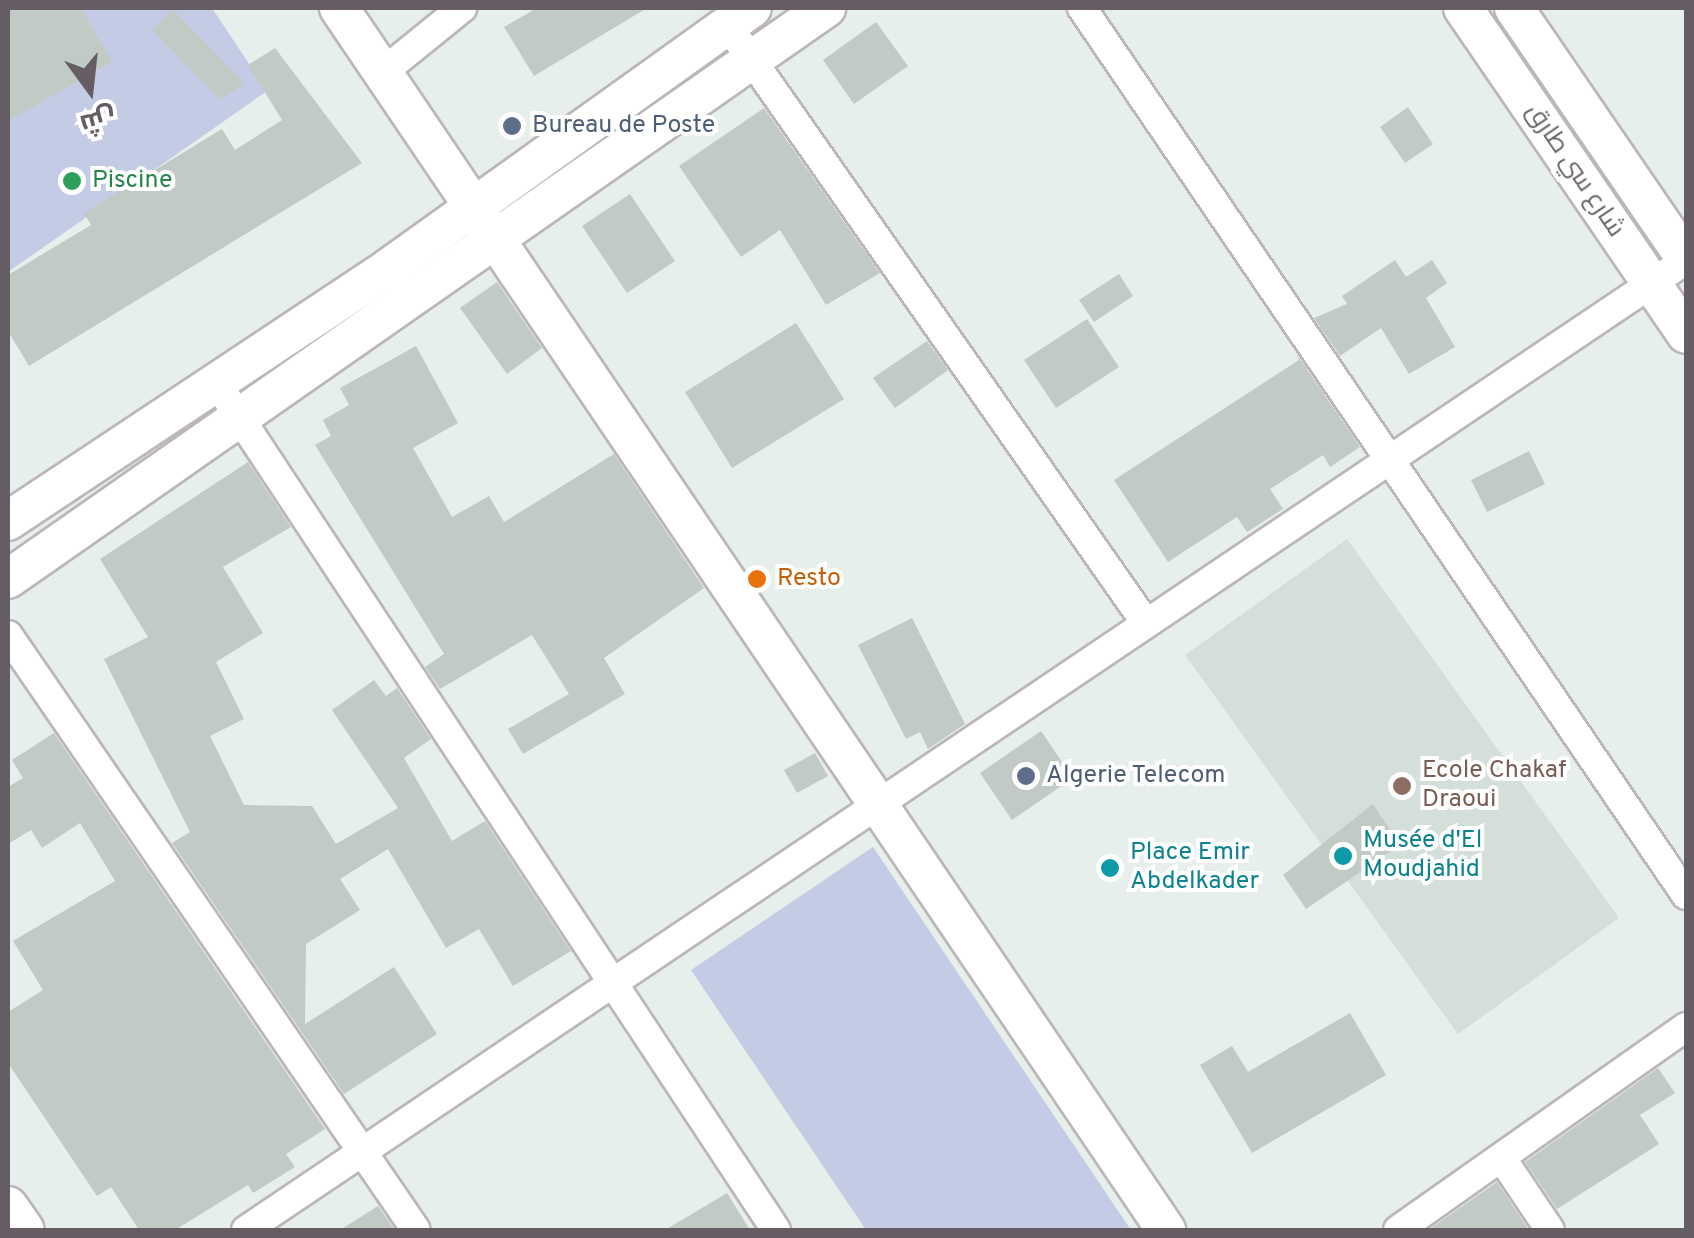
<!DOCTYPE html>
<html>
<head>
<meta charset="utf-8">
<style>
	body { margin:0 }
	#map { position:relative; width:1694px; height:1238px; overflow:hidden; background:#e6efeb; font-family:Overpass,Cairo,sans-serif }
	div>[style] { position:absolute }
	.education>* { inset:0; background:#d4dfda }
	.green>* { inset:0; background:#c4cce5 }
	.building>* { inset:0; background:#c2cac5 }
	.roads { filter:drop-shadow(2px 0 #bcb6b9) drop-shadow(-2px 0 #bcb6b9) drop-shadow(0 2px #bcb6b9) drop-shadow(0 -2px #bcb6b9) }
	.street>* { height:28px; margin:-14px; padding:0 14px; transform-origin:14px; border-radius:14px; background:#fff }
	.secondary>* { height:38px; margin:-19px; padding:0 19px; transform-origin:19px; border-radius:19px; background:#fff }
	.dots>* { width:28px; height:28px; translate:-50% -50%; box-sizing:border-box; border:5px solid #fff; border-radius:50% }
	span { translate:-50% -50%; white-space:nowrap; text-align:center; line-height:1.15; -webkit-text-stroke:8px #fff; paint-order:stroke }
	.service-label { font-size:25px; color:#4e5e75 }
	.left { translate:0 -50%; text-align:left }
	.street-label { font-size:25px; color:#655d63 }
	.leisure-label { font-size:25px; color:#27864d }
	.food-label { font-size:25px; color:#c56008 }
	.education-label { font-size:25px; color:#785e54 }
	.culture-label { font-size:25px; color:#0d838f }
	.frame { position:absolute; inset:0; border:10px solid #655d63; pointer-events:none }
	.north { position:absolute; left:40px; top:40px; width:100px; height:100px; -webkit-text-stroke:8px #fff; paint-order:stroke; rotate:165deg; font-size:28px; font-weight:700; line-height:40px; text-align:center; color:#655d63 }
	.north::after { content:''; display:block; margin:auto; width:35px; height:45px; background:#655d63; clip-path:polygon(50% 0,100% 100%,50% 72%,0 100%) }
</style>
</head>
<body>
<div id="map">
	<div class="education">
		<div style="clip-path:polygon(1347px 539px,1619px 918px,1458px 1034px,1185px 655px)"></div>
	</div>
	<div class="green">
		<div style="clip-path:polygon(8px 8px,212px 8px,267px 91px,8px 272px)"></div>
		<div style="clip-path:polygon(873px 847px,1131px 1230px,866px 1230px,691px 970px)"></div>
	</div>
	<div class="building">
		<div style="clip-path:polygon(8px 8px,81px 8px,112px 62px,8px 121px)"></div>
		<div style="clip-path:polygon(537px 8px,647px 8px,534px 76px,504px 27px)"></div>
		<div style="clip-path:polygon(173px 10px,245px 84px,220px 99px,152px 30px)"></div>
		<div style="clip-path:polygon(876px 22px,908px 66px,854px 104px,823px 60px)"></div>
		<div style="clip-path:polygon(275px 48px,362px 163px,29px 366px,8px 331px,8px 275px,91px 225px,84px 213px,222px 129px,235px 150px,282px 120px,248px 65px)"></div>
		<div style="clip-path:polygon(1408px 107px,1433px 144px,1405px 163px,1380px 127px)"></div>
		<div style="clip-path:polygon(764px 108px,880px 273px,826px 305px,780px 230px,741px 257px,679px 166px)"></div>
		<div style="clip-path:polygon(630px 194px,675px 261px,627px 293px,582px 226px)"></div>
		<div style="clip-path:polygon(1395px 260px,1406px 277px,1432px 260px,1447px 283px,1426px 298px,1455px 347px,1409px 374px,1381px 328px,1340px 356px,1314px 318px,1347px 304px,1342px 296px)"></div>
		<div style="clip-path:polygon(1119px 274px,1133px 296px,1094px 322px,1079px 300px)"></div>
		<div style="clip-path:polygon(497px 282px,542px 348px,507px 374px,460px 308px)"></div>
		<div style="clip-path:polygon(1087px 319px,1119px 367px,1056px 408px,1024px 360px)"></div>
		<div style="clip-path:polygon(796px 323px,844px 399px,732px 468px,685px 392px)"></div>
		<div style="clip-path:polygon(927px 341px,948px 370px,895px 408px,873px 378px)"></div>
		<div style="clip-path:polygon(416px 346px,458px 423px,413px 448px,452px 517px,489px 496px,504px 522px,614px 454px,704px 588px,604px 658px,625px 694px,523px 754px,508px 729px,569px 694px,532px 635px,440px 689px,425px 667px,444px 654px,315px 445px,331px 436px,323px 420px,349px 405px,340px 388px)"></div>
		<div style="clip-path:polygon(1296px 353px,1360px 447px,1330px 467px,1323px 455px,1270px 489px,1283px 509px,1247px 532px,1237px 517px,1168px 562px,1114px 480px,1299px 360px)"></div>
		<div style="clip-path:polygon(1529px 451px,1545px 484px,1487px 512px,1471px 480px)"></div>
		<div style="clip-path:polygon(248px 462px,291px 527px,223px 567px,263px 633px,216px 662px,244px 719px,210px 736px,244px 805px,312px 806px,336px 844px,398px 808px,332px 710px,374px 680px,386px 696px,397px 688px,431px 739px,404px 758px,452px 841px,485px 821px,571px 951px,513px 986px,479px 929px,446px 948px,388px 849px,340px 879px,360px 910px,306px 944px,305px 1024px,394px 967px,437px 1034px,344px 1094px,172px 843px,190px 832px,104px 659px,148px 637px,100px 559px)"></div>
		<div style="clip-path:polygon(912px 618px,965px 724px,928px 749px,920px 732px,906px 739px,858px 645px)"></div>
		<div style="clip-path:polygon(1041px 731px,1073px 778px,1012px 820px,980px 773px)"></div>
		<div style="clip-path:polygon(54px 733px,325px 1129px,286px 1154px,295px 1167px,253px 1193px,248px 1185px,175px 1230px,139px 1230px,111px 1187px,97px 1196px,8px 1063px,8px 1012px,43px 990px,13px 941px,115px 881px,80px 823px,42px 848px,31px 830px,8px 844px,8px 787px,23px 778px,12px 760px)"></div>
		<div style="clip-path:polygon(815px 753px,828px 776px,797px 793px,784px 770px)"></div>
		<div style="clip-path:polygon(1373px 804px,1400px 845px,1306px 909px,1283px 875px)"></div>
		<div style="clip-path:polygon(1350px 1013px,1386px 1075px,1252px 1153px,1200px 1065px,1232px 1046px,1248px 1072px)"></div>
		<div style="clip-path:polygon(1658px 1068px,1675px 1093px,1640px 1115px,1659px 1144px,1557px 1209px,1525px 1162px)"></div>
		<div style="clip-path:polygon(1497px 1182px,1529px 1230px,1428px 1230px)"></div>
		<div style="clip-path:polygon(727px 1193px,750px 1230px,665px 1230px)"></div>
		<div style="clip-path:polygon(378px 1206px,395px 1230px,340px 1230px)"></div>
	</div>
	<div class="roads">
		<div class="street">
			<div style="left:1082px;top:8px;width:1073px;rotate:55.75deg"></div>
			<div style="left:728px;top:26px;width:724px;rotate:55.01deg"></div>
			<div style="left:383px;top:72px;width:102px;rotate:-39deg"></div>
			<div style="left:216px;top:382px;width:1016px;rotate:56.56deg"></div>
			<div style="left:8px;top:635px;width:721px;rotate:55.56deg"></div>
			<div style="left:1503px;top:1160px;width:84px;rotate:56.1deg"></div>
			<div style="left:246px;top:1230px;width:1736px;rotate:-33.96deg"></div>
			<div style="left:1398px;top:1230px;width:352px;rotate:-35.2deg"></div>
		</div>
		<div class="secondary">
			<div style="left:339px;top:8px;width:1476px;rotate:55.91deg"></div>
			<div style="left:1463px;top:8px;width:395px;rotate:55.6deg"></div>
			<div style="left:1514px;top:8px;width:304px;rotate:55.6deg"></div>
			<div style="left:8px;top:521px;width:459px;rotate:-33.6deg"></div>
			<div style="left:390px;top:267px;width:445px;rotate:-35.6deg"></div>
			<div style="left:8px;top:579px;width:998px;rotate:-34.92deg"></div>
			<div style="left:8px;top:1206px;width:29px;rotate:55deg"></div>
		</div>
	</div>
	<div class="dots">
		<div style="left:512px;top:126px;background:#5c6f8a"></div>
		<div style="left:72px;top:181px;background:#2e9e5b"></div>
		<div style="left:757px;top:579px;background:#e8710a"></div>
		<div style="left:1026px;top:776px;background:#5c6f8a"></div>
		<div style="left:1402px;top:786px;background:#8d6e63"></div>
		<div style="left:1343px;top:856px;background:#0f9aa8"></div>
		<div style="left:1110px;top:868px;background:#0f9aa8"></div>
	</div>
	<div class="service-label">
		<span class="left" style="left:532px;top:126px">Bureau de Poste</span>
		<span class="left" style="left:1046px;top:776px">Algerie Telecom</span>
	</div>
	<div class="street-label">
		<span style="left:1574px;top:171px;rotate:56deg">شارع سي طارق</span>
	</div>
	<div class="leisure-label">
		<span class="left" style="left:92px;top:181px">Piscine</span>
	</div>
	<div class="food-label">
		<span class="left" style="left:777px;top:579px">Resto</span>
	</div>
	<div class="education-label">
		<span class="left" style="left:1422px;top:786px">Ecole Chakaf<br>Draoui</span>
	</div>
	<div class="culture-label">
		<span class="left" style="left:1363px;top:856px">Musée d'El<br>Moudjahid</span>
		<span class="left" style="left:1130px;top:868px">Place Emir<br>Abdelkader</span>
	</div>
	<div class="frame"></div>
	<div class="north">ش</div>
</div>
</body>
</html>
